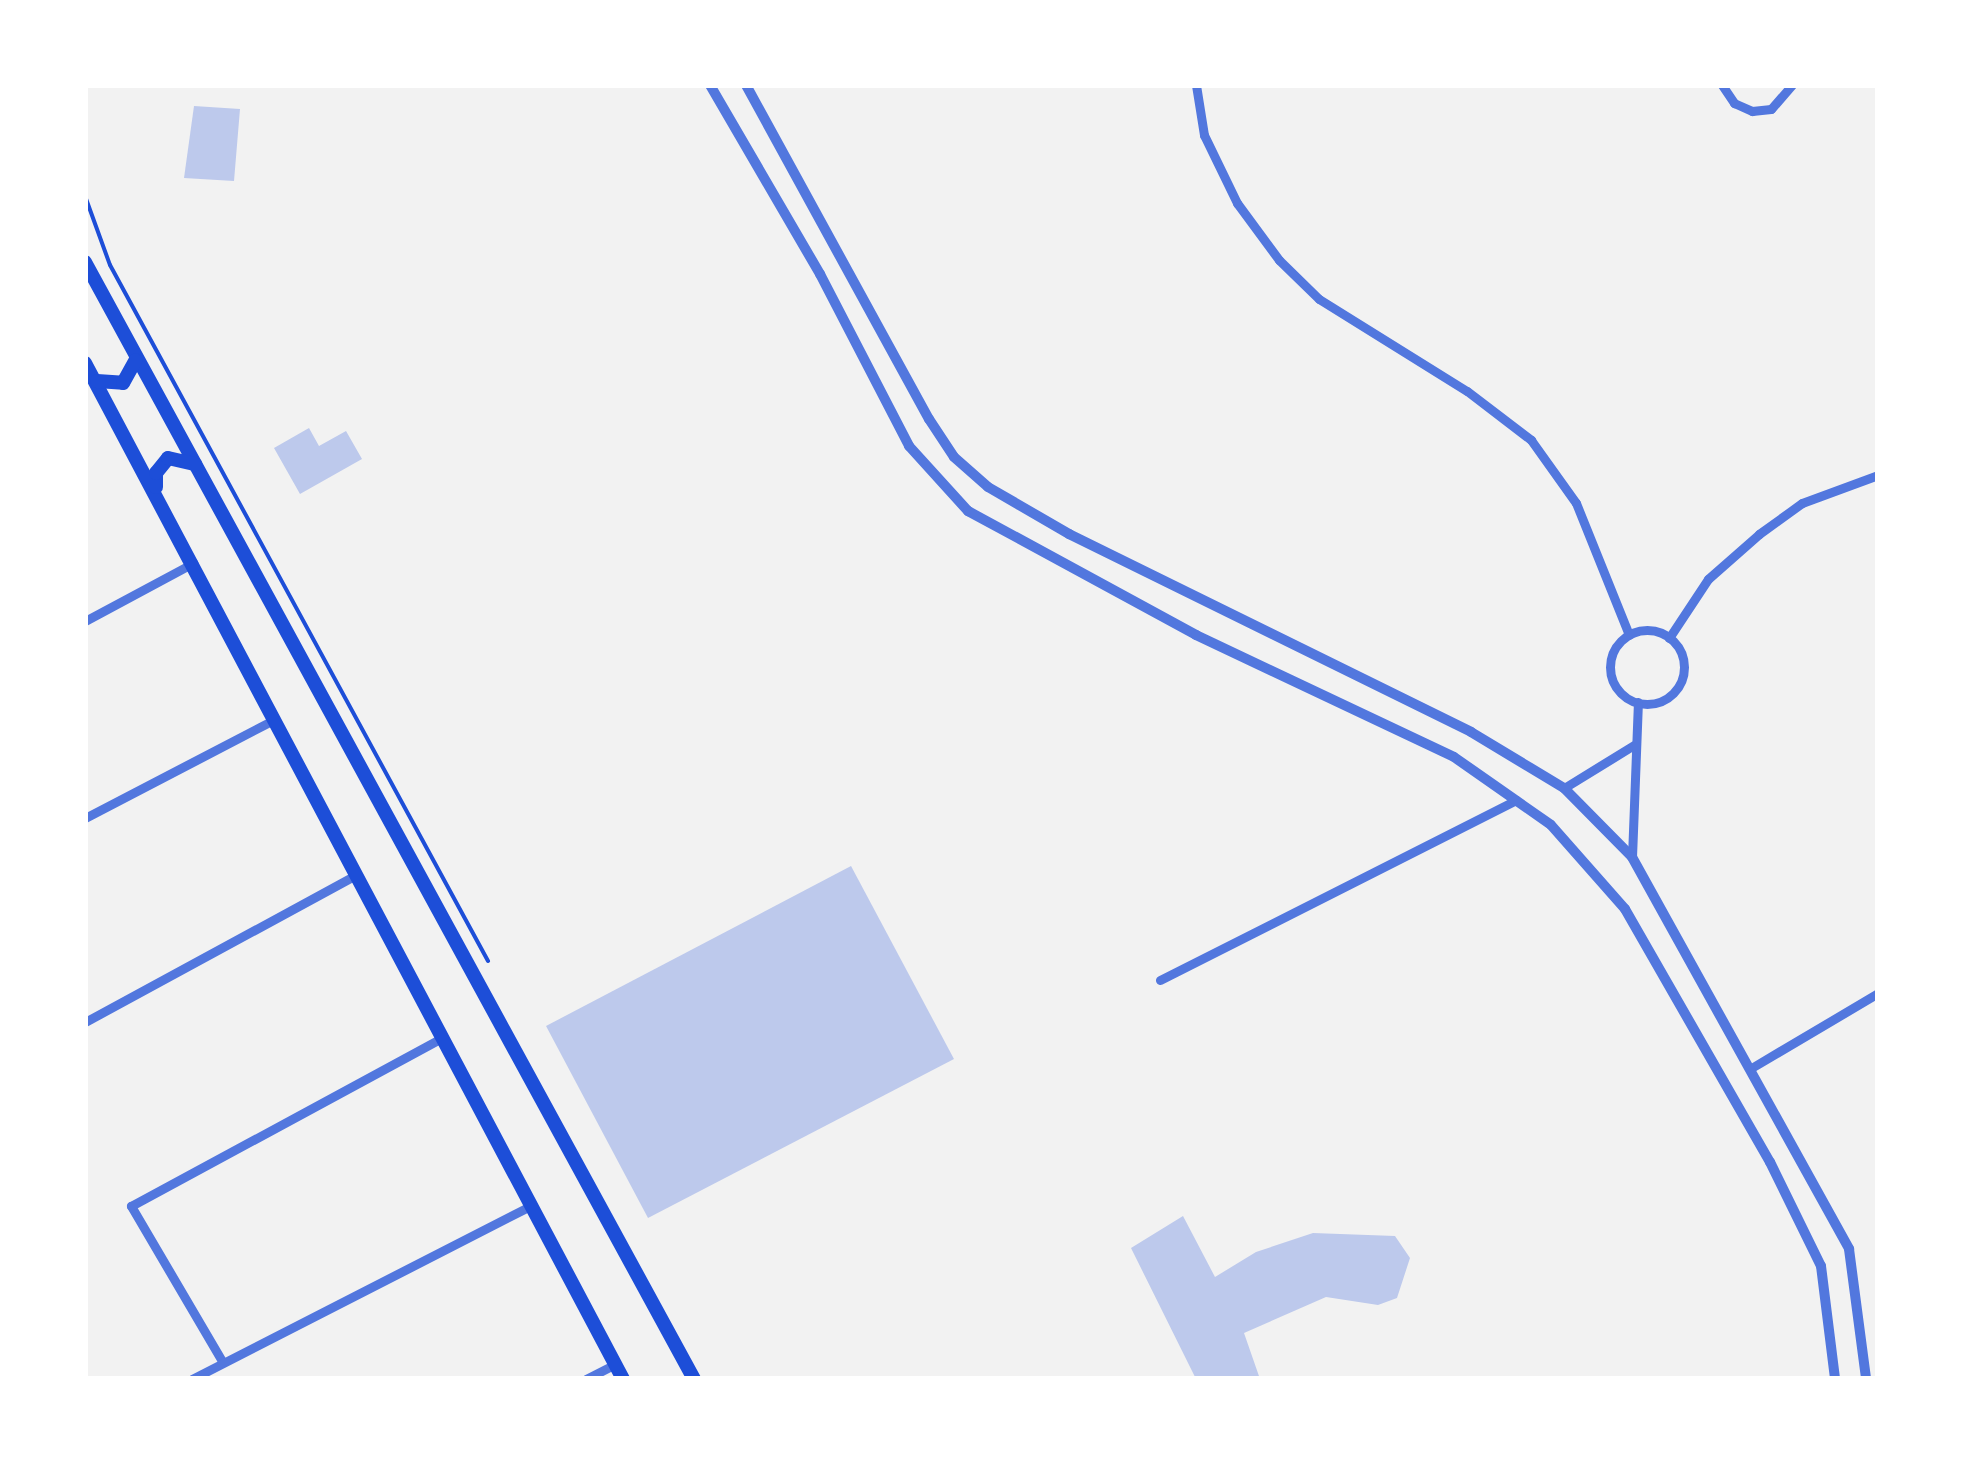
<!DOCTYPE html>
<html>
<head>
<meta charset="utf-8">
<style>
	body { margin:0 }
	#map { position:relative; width:1963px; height:1464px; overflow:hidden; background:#f2f2f2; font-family:Karla,sans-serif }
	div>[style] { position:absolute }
	.building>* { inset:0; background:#bdc9ec }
	.path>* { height:4px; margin:-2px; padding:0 2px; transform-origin:2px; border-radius:2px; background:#1d4ed8 }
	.minor>* { height:9px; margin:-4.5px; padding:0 4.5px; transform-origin:4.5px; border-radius:4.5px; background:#5277de }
	.minor>.ring { margin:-4.5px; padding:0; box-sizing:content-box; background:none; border:9px solid #5277de; border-radius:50% }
	.tertiary>* { height:10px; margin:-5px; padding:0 5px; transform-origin:5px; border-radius:5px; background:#5277de }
	.primary>* { height:14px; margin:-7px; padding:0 7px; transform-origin:7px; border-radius:7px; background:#1d4ed8 }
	span { translate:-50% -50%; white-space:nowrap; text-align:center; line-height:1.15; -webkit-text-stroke:8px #fff; paint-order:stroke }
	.frame { position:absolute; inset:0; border:88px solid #fff; pointer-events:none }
</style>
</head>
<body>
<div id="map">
	<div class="building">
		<div style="clip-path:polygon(194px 106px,240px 109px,234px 181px,184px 178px)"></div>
		<div style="clip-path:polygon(309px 428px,319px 446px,346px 431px,362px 459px,300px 494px,274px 448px)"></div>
		<div style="clip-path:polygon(851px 866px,954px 1059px,648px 1218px,546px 1026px)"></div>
		<div style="clip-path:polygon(1183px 1216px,1215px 1277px,1256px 1252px,1313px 1233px,1395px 1236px,1410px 1258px,1397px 1298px,1378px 1305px,1326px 1297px,1244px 1333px,1260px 1379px,1196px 1379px,1131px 1248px)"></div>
	</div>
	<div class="path">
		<div style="left:85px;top:104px;width:11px;rotate:-85deg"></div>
		<div style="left:85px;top:196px;width:73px;rotate:70.1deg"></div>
		<div style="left:110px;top:265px;width:792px;rotate:61.49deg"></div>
	</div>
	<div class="minor">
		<div style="left:1196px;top:85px;width:51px;rotate:80.9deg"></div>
		<div style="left:1204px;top:135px;width:76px;rotate:64.1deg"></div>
		<div style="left:1237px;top:203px;width:71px;rotate:53.6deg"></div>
		<div style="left:1279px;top:260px;width:56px;rotate:44.3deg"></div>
		<div style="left:1319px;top:299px;width:174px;rotate:31.9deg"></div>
		<div style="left:1467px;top:391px;width:81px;rotate:37.4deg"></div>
		<div style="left:1531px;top:440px;width:77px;rotate:54.5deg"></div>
		<div style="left:1576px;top:503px;width:142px;rotate:68.1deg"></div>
		<div style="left:1722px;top:85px;width:22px;rotate:56deg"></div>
		<div style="left:1734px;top:103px;width:20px;rotate:24deg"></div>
		<div style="left:1752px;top:111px;width:19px;rotate:-6deg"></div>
		<div style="left:1771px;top:109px;width:32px;rotate:-49deg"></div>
		<div style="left:85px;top:621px;width:123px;rotate:-28.2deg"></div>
		<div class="ring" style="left:1610px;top:630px;width:65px;height:65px"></div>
		<div style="left:1669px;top:638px;width:71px;rotate:-56.5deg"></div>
		<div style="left:1708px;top:579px;width:68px;rotate:-41.4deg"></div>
		<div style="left:1759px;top:534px;width:53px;rotate:-35.8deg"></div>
		<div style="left:1802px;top:503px;width:81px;rotate:-20.2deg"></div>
		<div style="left:1564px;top:788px;width:82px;rotate:-31.6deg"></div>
		<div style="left:85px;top:818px;width:214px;rotate:-27.5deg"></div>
		<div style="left:1632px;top:857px;width:155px;rotate:-87.8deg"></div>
		<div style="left:1160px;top:980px;width:399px;rotate:-26.8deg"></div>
		<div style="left:85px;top:1022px;width:306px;rotate:-28.5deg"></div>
		<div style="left:1753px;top:1067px;width:145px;rotate:-30.6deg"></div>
		<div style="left:222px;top:1361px;width:180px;rotate:-120.4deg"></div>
		<div style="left:131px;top:1206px;width:351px;rotate:-28.4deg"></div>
		<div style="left:192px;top:1379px;width:380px;rotate:-27.1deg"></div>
		<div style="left:586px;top:1379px;width:33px;rotate:-27deg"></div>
	</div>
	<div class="tertiary">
		<div style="left:710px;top:85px;width:219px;rotate:59.8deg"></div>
		<div style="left:820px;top:274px;width:194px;rotate:62.6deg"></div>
		<div style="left:909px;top:446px;width:88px;rotate:47.8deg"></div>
		<div style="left:968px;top:511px;width:260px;rotate:28.5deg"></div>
		<div style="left:1196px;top:635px;width:285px;rotate:25.3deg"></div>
		<div style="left:1454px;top:757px;width:118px;rotate:35deg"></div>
		<div style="left:1551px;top:825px;width:112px;rotate:48.6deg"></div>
		<div style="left:1625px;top:909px;width:292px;rotate:60.2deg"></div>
		<div style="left:1770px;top:1162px;width:116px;rotate:63.9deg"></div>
		<div style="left:1821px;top:1266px;width:114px;rotate:82.9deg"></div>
		<div style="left:746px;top:85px;width:381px;rotate:61.3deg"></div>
		<div style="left:929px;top:419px;width:45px;rotate:56.7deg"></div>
		<div style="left:954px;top:457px;width:45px;rotate:41.4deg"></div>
		<div style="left:988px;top:487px;width:94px;rotate:30.1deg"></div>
		<div style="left:1069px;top:534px;width:448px;rotate:26.2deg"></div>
		<div style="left:1471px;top:732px;width:109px;rotate:31.1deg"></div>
		<div style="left:1564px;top:788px;width:97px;rotate:45.4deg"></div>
		<div style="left:1632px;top:857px;width:448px;rotate:61deg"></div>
		<div style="left:1849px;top:1249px;width:131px;rotate:82.5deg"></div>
	</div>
	<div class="primary">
		<div style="left:85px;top:262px;width:1272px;rotate:61.4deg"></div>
		<div style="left:85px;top:363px;width:1150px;rotate:62.1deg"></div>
		<div style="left:97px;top:381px;width:26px;rotate:4deg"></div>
		<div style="left:123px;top:383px;width:26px;rotate:-61deg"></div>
		<div style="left:156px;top:487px;width:14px;rotate:-90deg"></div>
		<div style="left:156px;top:473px;width:19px;rotate:-51deg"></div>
		<div style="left:168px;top:458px;width:28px;rotate:13deg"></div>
	</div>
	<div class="frame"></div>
</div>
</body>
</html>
